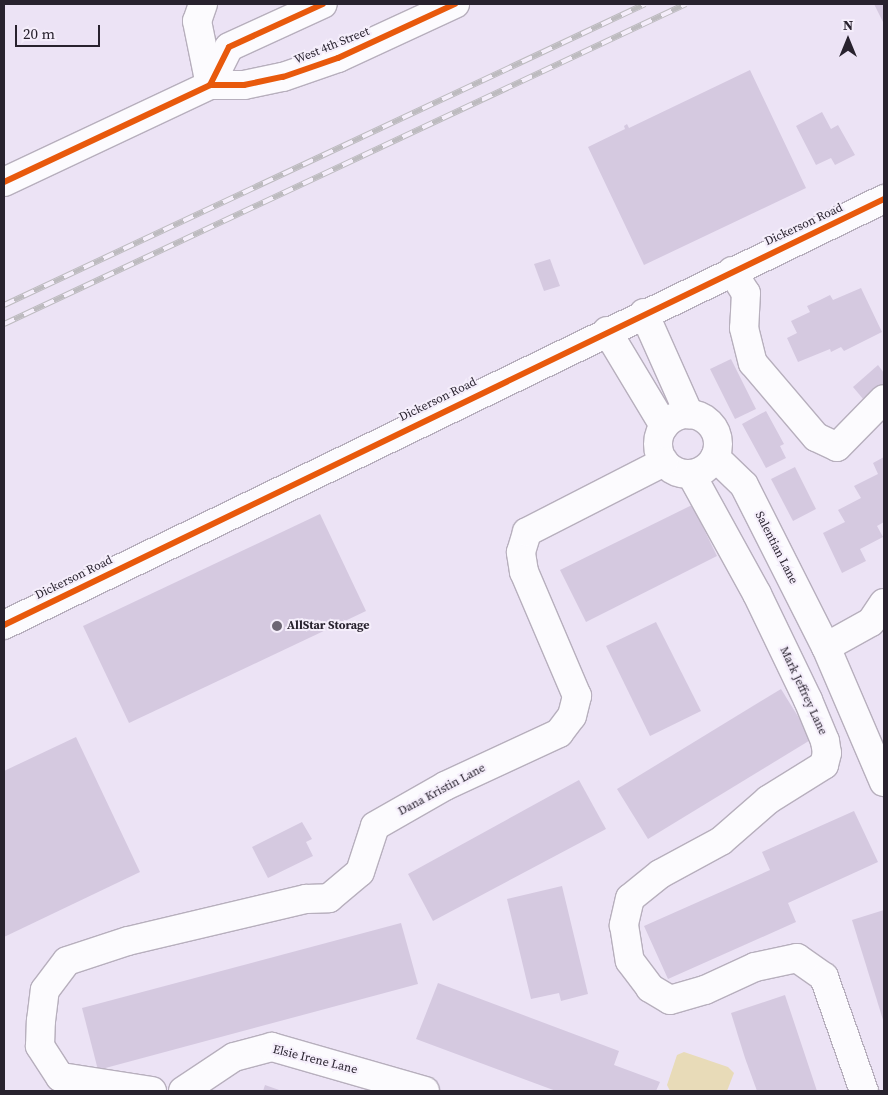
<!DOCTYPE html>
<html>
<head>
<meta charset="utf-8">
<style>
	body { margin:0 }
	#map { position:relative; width:888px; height:1095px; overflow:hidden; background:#ece3f5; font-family:"Source Serif 4",serif }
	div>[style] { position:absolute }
	.green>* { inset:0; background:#e8dbb8 }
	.building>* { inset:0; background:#d5c9e0 }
	.roads { filter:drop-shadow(1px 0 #b7afbd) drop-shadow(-1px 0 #b7afbd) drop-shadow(0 1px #b7afbd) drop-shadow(0 -1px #b7afbd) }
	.minor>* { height:28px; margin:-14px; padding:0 14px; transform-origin:14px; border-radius:14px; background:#fcfbfe }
	.minor>.ring { margin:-14px; padding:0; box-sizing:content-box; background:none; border:28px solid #fcfbfe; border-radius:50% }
	.major>* { height:28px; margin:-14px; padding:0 14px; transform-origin:14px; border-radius:14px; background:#fcfbfe }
	.rail>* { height:5.5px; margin-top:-2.75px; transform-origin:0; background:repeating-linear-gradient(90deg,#f5eefb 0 11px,#bdbbbf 0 22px); box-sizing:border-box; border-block:1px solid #bdbbbf }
	.cycleway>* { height:6px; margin:-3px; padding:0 3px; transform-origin:3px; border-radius:3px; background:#e8590c }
	.dots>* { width:14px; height:14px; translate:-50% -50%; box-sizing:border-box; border:2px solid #f5eefb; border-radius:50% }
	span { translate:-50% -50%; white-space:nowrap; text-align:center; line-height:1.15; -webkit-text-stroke:4px #f5eefb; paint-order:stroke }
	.street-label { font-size:12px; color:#28222e }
	.poi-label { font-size:12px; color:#28222e; font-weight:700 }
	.left { translate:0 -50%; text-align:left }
	.frame { position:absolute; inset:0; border:5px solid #28222e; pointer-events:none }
	.north { position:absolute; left:823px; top:15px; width:50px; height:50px; -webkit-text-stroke:4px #f5eefb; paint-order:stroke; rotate:0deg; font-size:14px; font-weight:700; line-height:20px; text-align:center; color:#28222e }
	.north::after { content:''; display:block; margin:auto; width:18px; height:22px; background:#28222e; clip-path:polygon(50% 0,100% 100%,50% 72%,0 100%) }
	.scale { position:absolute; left:15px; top:25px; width:85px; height:22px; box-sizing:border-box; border:2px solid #28222e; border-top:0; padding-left:6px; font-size:15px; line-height:18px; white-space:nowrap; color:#28222e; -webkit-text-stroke:4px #f5eefb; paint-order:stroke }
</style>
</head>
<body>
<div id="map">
	<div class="green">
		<div style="clip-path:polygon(684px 1052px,728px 1067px,734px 1073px,727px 1091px,670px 1091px,667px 1085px,677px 1055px)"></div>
	</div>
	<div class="building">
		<div style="clip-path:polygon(874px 4px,884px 4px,884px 24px)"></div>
		<div style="clip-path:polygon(750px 70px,806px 188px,644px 265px,588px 147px,625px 129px,624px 126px,627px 124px,629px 128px)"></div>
		<div style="clip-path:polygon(822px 112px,831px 129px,838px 125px,855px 155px,835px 165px,831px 158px,816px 165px,796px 126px)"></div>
		<div style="clip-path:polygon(550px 259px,560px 286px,544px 291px,534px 264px)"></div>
		<div style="clip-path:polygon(861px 288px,882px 332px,844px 351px,841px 347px,831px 352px,830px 349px,798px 362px,787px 338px,797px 333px,791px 321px,810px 312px,807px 306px,820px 300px,830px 295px,833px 300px)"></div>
		<div style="clip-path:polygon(731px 359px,756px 409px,735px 419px,710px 369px)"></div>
		<div style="clip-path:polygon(878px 365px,884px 373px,884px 393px,869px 406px,853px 387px)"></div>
		<div style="clip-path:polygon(766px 411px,784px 444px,780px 446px,786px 458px,766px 468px,742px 424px)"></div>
		<div style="clip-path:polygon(884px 457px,884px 522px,877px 526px,883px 537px,860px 549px,866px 561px,842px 573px,823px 533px,845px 522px,838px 510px,861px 498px,854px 486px,878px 474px,873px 463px)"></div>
		<div style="clip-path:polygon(795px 467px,816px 509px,793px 521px,771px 479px)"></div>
		<div style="clip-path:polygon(692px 505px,717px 556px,586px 622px,560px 570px)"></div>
		<div style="clip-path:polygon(320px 514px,366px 611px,129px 723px,83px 626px)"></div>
		<div style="clip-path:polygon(656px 622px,701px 711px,650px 736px,606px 646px)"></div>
		<div style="clip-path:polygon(781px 689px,812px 739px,648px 839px,617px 789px)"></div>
		<div style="clip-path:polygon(76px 737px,140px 872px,4px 937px,4px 771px)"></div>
		<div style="clip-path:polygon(579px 780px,606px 829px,433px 921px,408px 874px)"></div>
		<div style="clip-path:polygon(854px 811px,878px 862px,788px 903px,796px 922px,668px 979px,644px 926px,770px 870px,762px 852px)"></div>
		<div style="clip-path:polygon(302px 822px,312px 839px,306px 842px,313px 856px,268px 878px,252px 847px)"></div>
		<div style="clip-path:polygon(562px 886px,588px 994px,561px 1001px,559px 993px,531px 999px,507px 899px)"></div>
		<div style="clip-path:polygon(884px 910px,884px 1023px,852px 920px)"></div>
		<div style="clip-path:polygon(401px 923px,418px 984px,98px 1070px,82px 1008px)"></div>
		<div style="clip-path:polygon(438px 983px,619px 1051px,614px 1065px,660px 1082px,656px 1091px,556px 1091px,416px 1039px)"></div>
		<div style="clip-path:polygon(785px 995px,817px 1091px,757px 1091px,745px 1058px,731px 1013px)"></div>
		<div style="clip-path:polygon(265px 1085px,282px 1091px,263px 1091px)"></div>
	</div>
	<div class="roads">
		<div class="minor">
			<div style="left:203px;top:4px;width:18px;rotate:109deg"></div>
			<div style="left:197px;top:21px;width:65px;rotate:78.5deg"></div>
			<div style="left:732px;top:271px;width:26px;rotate:58deg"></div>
			<div style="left:746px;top:293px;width:35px;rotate:93deg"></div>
			<div style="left:744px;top:328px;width:36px;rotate:76deg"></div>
			<div style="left:753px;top:363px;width:97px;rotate:49.6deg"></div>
			<div style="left:816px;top:437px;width:23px;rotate:25deg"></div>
			<div style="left:837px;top:447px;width:67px;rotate:-45.6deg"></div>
			<div style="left:644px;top:313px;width:111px;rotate:66deg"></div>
			<div style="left:607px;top:331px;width:111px;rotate:59deg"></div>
			<div class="ring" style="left:658px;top:414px;width:32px;height:32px"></div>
			<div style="left:715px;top:457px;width:40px;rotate:44deg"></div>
			<div style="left:744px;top:485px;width:182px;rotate:63.2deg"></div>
			<div style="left:826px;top:647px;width:147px;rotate:66.8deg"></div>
			<div style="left:691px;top:474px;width:137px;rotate:61.2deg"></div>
			<div style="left:757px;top:594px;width:118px;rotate:64.3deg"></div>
			<div style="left:808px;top:700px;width:44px;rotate:67.5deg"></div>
			<div style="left:825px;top:741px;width:12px;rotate:81deg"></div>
			<div style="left:827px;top:753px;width:12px;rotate:104deg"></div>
			<div style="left:824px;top:765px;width:66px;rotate:148deg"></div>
			<div style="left:768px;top:800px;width:62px;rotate:138.9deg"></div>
			<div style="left:721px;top:841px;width:69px;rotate:151.6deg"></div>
			<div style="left:660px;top:874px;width:38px;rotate:141deg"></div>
			<div style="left:630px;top:898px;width:28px;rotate:103deg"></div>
			<div style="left:624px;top:925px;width:36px;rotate:81deg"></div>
			<div style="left:630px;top:961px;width:34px;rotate:53deg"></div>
			<div style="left:650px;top:988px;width:23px;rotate:31deg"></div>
			<div style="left:670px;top:1000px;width:36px;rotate:-16deg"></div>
			<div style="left:705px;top:990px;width:55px;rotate:-24.7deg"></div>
			<div style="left:755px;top:967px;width:43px;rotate:-12.1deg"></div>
			<div style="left:797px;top:958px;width:33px;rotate:35deg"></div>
			<div style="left:824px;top:977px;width:121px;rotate:70.7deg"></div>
			<div style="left:4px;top:625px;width:978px;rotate:-25.83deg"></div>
			<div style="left:826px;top:647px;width:51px;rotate:-29.1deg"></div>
			<div style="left:871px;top:622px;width:23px;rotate:-56deg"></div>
			<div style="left:152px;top:1091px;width:93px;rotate:-171.3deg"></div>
			<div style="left:60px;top:1077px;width:37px;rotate:-123deg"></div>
			<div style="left:40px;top:1046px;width:25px;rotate:-88deg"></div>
			<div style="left:41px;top:1021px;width:31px;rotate:-83deg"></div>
			<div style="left:45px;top:990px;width:36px;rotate:-53deg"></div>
			<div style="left:67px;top:961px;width:64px;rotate:-18.2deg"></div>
			<div style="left:128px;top:941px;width:183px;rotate:-13.3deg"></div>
			<div style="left:306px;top:899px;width:23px;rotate:-2deg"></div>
			<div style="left:329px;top:898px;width:40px;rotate:-40deg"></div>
			<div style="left:360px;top:872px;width:48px;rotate:-71.9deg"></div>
			<div style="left:375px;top:826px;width:81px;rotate:-29.7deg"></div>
			<div style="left:445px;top:786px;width:126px;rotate:-24.9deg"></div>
			<div style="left:559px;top:733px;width:21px;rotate:-53deg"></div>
			<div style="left:572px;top:716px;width:21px;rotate:-76deg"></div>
			<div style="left:577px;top:696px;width:135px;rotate:-113.1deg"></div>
			<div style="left:524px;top:572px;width:20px;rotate:-99deg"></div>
			<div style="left:521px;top:552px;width:21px;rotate:-73deg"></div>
			<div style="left:527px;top:532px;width:154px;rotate:-27.1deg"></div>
			<div style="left:183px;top:1091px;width:61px;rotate:-33.7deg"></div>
			<div style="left:234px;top:1057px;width:39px;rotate:-15deg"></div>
			<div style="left:272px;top:1047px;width:159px;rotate:16deg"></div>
		</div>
		<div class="major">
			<div style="left:210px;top:85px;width:42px;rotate:-63.4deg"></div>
			<div style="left:229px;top:47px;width:103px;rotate:-24.6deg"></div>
			<div style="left:4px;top:182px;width:228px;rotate:-25.2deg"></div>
			<div style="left:210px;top:85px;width:34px"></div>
			<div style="left:244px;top:85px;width:40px;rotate:-12deg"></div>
			<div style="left:283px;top:77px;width:58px;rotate:-19.1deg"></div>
			<div style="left:338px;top:58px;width:129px;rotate:-24.8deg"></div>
		</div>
	</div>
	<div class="rail">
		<div style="left:4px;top:305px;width:708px;rotate:-25.15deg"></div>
		<div style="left:4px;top:324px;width:753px;rotate:-25.14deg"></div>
	</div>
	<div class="cycleway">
		<div style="left:210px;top:85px;width:42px;rotate:-63.4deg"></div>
		<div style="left:229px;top:47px;width:103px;rotate:-24.6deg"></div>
		<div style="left:4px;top:182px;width:228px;rotate:-25.2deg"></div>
		<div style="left:210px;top:85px;width:34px"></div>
		<div style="left:244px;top:85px;width:40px;rotate:-12deg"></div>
		<div style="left:283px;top:77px;width:58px;rotate:-19.1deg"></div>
		<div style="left:338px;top:58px;width:129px;rotate:-24.8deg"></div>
		<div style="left:4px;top:625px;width:978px;rotate:-25.83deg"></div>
	</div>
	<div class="dots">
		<div style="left:277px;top:626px;background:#6d6674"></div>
	</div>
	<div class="street-label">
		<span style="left:332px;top:46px;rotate:-22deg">West 4th Street</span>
		<span style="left:804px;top:225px;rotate:-25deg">Dickerson Road</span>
		<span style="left:438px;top:400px;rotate:-26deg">Dickerson Road</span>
		<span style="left:776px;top:548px;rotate:63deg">Salentian Lane</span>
		<span style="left:74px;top:578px;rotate:-26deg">Dickerson Road</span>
		<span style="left:803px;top:691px;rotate:65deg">Mark Jeffrey Lane</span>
		<span style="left:442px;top:790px;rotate:-28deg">Dana Kristin Lane</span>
		<span style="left:315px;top:1060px;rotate:14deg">Elsie Irene Lane</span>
	</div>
	<div class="poi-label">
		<span class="left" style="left:287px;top:626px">AllStar Storage</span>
	</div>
	<div class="frame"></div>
	<div class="north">N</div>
	<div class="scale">20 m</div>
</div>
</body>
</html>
